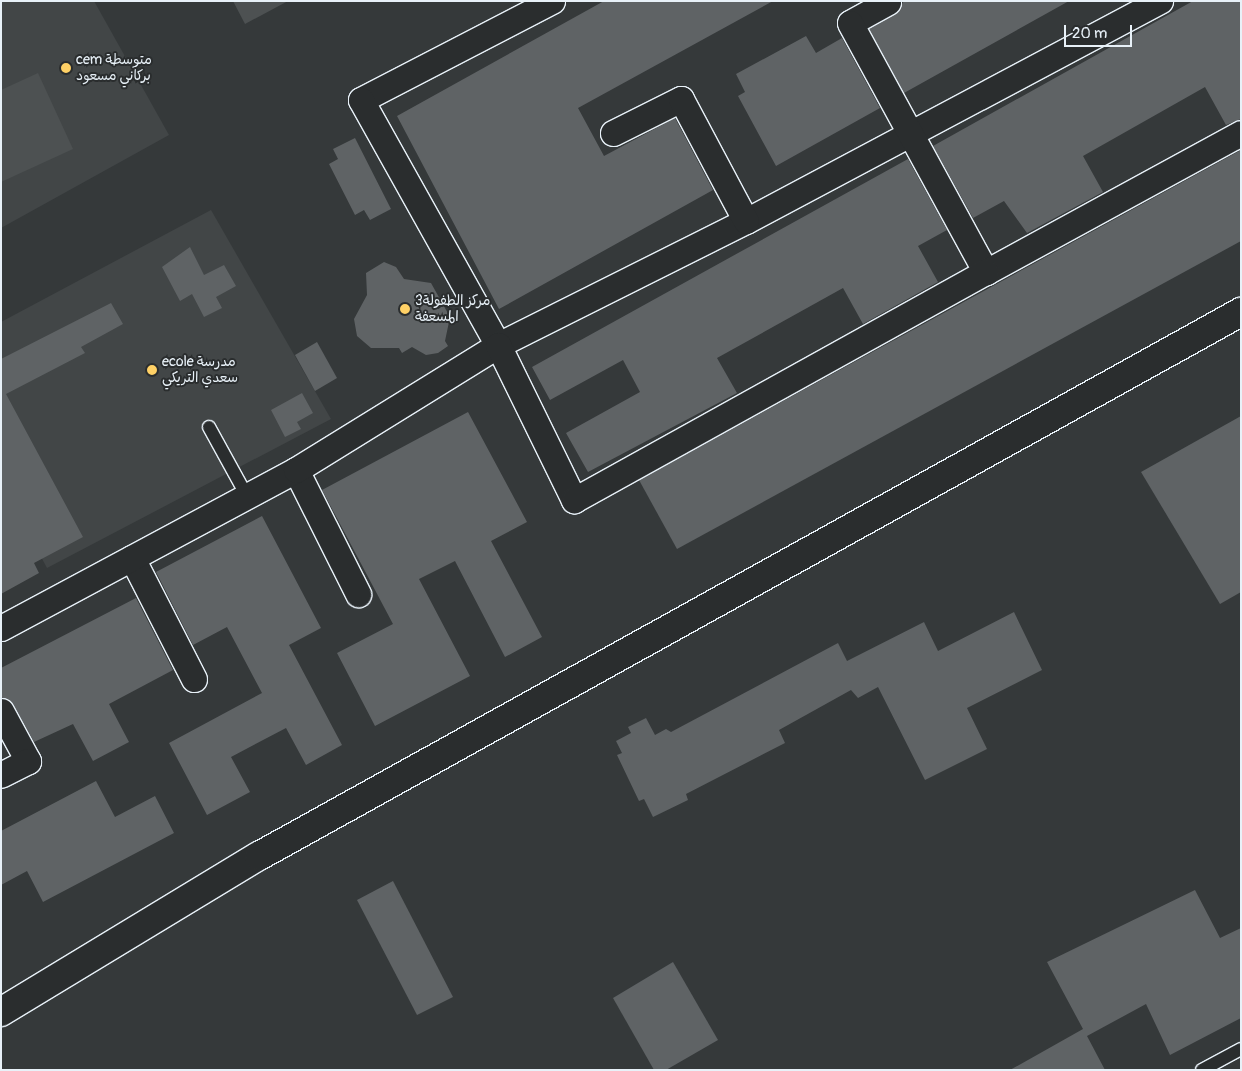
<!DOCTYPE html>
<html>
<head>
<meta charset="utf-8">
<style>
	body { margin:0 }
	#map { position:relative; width:1242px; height:1071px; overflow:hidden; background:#35393a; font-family:Pangolin,"Playpen Sans Arabic",sans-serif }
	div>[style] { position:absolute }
	.built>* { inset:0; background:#424647 }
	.green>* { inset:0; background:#4d5152 }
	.building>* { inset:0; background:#5f6365 }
	.roads { filter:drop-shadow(1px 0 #e8f1f8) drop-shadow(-1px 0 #e8f1f8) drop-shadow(0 1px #e8f1f8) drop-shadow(0 -1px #e8f1f8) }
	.lane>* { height:12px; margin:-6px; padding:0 6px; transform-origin:6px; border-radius:6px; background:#2a2d2e }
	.street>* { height:25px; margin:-12.5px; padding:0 12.5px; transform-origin:12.5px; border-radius:12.5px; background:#2a2d2e }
	.secondary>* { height:28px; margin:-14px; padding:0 14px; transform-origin:14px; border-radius:14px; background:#2a2d2e }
	.dots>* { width:14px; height:14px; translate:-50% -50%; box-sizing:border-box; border:2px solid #2a2d2e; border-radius:50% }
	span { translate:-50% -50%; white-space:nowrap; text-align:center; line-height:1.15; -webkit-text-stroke:4px #2a2d2e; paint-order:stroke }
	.poi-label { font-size:14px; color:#e8f1f8 }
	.left { translate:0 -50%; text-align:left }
	.frame { position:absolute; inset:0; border:2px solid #e8f1f8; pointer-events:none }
	.scale { position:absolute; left:1064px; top:25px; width:68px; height:22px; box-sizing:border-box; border:2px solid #e8f1f8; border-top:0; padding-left:6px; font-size:15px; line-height:18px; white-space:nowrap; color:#e8f1f8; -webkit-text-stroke:4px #2a2d2e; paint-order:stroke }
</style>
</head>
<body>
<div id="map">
	<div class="built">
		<div style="clip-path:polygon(1px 1px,94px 1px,169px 135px,1px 228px)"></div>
		<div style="clip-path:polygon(211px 210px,331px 419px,47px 568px,1px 482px,1px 322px)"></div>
	</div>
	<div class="green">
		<div style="clip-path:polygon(233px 1px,288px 1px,245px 24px)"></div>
		<div style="clip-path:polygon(38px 73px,73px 149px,1px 182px,1px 90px)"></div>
	</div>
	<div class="building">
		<div style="clip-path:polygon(604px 1px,773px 1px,578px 108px,604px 156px,675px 118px,713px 190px,499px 309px,397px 116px)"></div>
		<div style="clip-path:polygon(1069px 1px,904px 93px,869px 29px,895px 14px,904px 1px)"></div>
		<div style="clip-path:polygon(1193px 1px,1241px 1px,1241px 119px,1226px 125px,1205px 87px,1083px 156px,1103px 192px,1027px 233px,1004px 201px,973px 218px,933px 146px)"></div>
		<div style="clip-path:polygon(806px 36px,816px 53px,842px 38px,880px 108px,776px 166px,738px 96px,745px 92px,736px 74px)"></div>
		<div style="clip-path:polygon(355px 138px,391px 209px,370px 220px,364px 210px,355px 215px,329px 164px,338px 159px,333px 149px)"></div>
		<div style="clip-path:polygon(1241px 150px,1241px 241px,677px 549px,639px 480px)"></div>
		<div style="clip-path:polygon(908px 159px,947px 230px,918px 246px,938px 282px,863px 324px,843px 288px,717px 358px,737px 393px,588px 472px,566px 433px,640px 392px,623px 360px,550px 400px,532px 367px)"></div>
		<div style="clip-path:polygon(190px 247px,204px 275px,224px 265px,236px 286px,216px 297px,222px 308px,204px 317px,192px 294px,180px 301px,162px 267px)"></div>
		<div style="clip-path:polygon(384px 262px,396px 267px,404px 279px,431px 283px,450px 317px,445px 341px,448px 346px,438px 353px,426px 355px,412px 347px,402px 353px,399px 348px,371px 348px,357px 336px,354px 319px,367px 295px,366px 273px)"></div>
		<div style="clip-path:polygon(111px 303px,123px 324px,81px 347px,85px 353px,6px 394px,83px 537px,34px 563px,39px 573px,1px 594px,1px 359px)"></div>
		<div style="clip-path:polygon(317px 342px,337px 378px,315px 391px,295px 355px)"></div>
		<div style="clip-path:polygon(302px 393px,313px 413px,297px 422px,301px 429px,285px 437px,271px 410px)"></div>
		<div style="clip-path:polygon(468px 412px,527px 522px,491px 541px,542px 637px,505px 657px,455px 561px,419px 579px,470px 676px,375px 726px,337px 653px,393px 624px,322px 490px)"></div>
		<div style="clip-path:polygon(1241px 416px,1241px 592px,1220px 604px,1141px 472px)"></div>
		<div style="clip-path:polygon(262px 516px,321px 628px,289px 645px,342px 745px,306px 765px,286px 728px,231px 757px,250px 792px,207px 815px,169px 743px,262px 693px,227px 627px,193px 645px,156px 572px)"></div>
		<div style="clip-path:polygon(136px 598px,173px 670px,109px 704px,129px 742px,93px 761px,73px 724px,34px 742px,13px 704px,1px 697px,1px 668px)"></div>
		<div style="clip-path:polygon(1014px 612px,1042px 670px,967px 708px,987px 749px,925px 780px,878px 687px,858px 698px,851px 690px,779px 730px,785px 743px,686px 794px,688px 800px,653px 817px,644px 799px,639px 801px,617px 755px,622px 753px,616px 741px,631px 733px,628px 727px,646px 718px,655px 735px,666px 729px,671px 732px,838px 643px,847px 661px,924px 622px,938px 651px)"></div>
		<div style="clip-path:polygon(96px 781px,115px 817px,155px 796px,174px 833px,43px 902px,27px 871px,1px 885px,1px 831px)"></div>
		<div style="clip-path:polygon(393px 881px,453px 997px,417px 1015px,357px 900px)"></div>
		<div style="clip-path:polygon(1195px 890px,1220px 938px,1241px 928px,1241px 1018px,1170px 1055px,1146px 1004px,1087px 1036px,1105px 1070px,1010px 1070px,1083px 1029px,1047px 962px)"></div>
		<div style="clip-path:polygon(673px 962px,718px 1040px,666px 1070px,654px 1070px,613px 998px)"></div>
	</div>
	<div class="roads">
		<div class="lane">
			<div style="left:209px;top:427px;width:79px;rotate:61.2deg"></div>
			<div style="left:1202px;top:1070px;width:44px;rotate:-28.3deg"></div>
		</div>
		<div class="street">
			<div style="left:552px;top:1px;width:215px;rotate:152.6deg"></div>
			<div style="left:361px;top:100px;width:281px;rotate:60.8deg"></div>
			<div style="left:498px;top:345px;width:277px;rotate:-26.6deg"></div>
			<div style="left:746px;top:221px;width:469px;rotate:-28deg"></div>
			<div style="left:888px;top:2px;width:43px;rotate:151.1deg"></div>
			<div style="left:850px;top:23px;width:284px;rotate:61.4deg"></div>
			<div style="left:986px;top:272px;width:290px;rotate:-28.6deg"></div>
			<div style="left:613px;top:133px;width:76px;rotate:-26.6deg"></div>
			<div style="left:681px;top:99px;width:138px;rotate:62deg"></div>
			<div style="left:296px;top:470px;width:139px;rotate:63.4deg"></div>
			<div style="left:132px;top:558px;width:136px;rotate:62.9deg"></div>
			<div style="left:1px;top:628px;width:335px;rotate:-28.2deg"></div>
			<div style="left:296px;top:470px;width:238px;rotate:-31.7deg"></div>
			<div style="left:498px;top:345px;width:173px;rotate:63.9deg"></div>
			<div style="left:574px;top:500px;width:471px;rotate:-29deg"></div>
			<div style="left:1px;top:711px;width:57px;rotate:61.6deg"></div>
			<div style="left:28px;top:761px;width:30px;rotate:153deg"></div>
		</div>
		<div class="secondary">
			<div style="left:1px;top:1012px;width:301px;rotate:-31.2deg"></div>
			<div style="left:259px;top:856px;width:1123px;rotate:-28.99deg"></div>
		</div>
	</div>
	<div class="dots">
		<div style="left:66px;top:68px;background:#ffd166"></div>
		<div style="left:405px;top:309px;background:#ffd166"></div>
		<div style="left:152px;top:370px;background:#ffd166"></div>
	</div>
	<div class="poi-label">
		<span class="left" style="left:76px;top:68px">cem متوسطة<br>بركاني مسعود</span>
		<span class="left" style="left:415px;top:309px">3مركز الطفولة<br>المسعفة</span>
		<span class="left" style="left:162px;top:370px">ecole مدرسة<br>سعدي التريكي</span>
	</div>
	<div class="frame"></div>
	<div class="scale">20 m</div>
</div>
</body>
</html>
